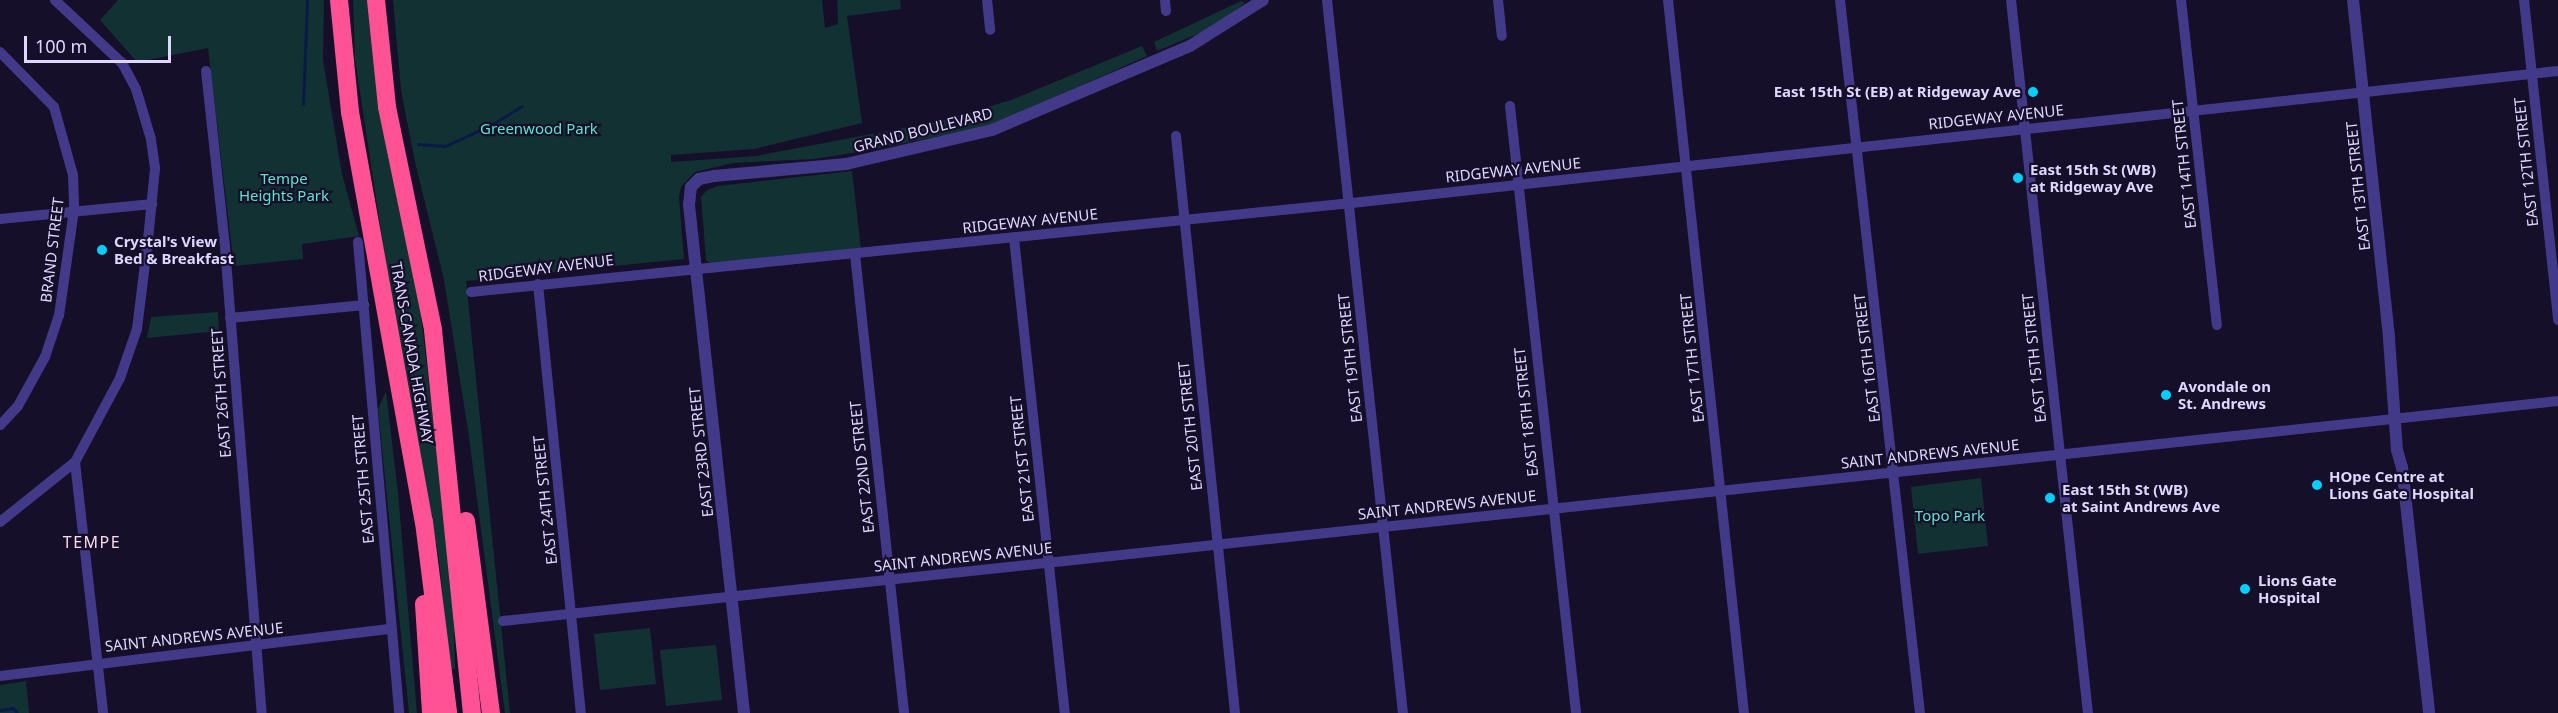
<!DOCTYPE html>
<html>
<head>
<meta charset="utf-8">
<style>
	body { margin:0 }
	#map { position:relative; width:2558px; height:713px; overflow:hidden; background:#160f29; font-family:"Noto Sans",sans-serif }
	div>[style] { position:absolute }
	.green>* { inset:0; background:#123133 }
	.stream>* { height:3px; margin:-1.5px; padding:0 1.5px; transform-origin:1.5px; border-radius:1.5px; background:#091a48 }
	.minor>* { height:10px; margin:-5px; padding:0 5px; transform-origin:5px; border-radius:5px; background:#433989 }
	.tertiary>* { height:12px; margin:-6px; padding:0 6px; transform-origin:6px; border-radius:6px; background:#433989 }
	.motorway>* { height:18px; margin:-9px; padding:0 9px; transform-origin:9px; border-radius:9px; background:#ff5295 }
	.dots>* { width:16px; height:16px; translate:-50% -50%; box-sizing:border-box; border:3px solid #160f29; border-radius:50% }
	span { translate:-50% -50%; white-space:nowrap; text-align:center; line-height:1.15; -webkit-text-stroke:4.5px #160f29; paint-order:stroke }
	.poi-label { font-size:15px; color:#dfd7ff; font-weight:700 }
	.right { translate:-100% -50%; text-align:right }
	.left { translate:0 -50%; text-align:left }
	.street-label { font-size:15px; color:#dfd7ff }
	.park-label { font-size:15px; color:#5ee4ce }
	.neighbourhood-label { font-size:16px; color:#ffd9ee; letter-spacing:1.5px }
	.scale { position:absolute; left:24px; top:36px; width:147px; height:27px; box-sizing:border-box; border:3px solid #dfd7ff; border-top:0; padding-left:8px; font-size:18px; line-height:21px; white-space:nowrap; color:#dfd7ff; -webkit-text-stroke:4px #160f29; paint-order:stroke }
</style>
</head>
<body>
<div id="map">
	<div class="green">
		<div style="clip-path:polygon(118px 0,324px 0,323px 60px,342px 174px,359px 236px,302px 244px,303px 259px,234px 266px,208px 48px,137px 62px,100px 20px)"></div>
		<div style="clip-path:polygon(353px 0,371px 0,415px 264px,453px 591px,455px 669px,450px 669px,439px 559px,391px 297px,355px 59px)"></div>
		<div style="clip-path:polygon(393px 0,822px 0,825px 28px,838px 24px,837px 0,900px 0,901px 9px,847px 16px,862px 123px,754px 149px,671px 155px,671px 162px,756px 156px,945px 120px,1011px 100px,1142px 46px,1147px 56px,993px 125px,871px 150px,814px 159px,733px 163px,695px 172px,681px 187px,679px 197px,684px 259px,466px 281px,510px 713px,505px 713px,468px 430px,444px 280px,415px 162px,401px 90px)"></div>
		<div style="clip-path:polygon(1241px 1px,1245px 3px,1219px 25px,1157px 51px,1154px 42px)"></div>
		<div style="clip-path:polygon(852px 171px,861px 249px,711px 264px,706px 260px,701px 197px,707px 190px,718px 186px)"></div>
		<div style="clip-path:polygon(218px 312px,219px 331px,147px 338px,151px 317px)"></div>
		<div style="clip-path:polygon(386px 391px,398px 493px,417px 713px,409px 713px,378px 409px)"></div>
		<div style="clip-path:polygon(1981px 478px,1988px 546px,1918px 554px,1911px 487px)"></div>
		<div style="clip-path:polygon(650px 628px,656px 684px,600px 690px,594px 634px)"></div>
		<div style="clip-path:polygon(716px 645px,722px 700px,666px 706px,660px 650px)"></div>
		<div style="clip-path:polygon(26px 681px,29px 713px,0 713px,0 685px)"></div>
	</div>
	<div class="stream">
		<div style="left:303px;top:104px;width:104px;rotate:-87.8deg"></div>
		<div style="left:418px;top:144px;width:27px;rotate:4deg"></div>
		<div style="left:445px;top:146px;width:51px;rotate:-24.5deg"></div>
		<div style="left:491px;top:125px;width:36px;rotate:-32deg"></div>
		<div style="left:0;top:710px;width:13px;rotate:-9deg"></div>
		<div style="left:13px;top:708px;width:6px;rotate:51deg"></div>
	</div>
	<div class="minor">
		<div style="left:987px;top:0;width:30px;rotate:84deg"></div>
		<div style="left:1165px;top:0;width:11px;rotate:85deg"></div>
		<div style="left:1327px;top:0;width:717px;rotate:83.92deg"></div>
		<div style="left:1498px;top:0;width:36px;rotate:84deg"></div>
		<div style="left:1668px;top:0;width:717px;rotate:83.92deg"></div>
		<div style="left:1840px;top:0;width:717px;rotate:83.6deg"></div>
		<div style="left:2011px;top:0;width:717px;rotate:83.84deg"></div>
		<div style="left:2181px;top:0;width:327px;rotate:83.7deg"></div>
		<div style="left:2524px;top:0;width:322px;rotate:83.9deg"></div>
		<div style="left:0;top:52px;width:77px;rotate:45.5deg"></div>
		<div style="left:54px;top:107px;width:71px;rotate:74.4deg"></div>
		<div style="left:73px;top:175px;width:35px;rotate:88deg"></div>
		<div style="left:74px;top:210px;width:106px;rotate:98.1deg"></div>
		<div style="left:59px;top:315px;width:44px;rotate:108.4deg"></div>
		<div style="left:45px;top:357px;width:56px;rotate:118.9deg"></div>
		<div style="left:18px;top:406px;width:26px;rotate:133deg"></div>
		<div style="left:206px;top:71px;width:177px;rotate:83.8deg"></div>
		<div style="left:225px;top:247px;width:467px;rotate:85.5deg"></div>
		<div style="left:1510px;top:106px;width:611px;rotate:83.79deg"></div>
		<div style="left:1176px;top:136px;width:580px;rotate:84.16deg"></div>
		<div style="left:0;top:219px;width:153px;rotate:-5.6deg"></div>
		<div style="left:1014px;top:238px;width:478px;rotate:83.9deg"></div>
		<div style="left:358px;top:242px;width:473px;rotate:85deg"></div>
		<div style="left:855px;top:254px;width:462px;rotate:83.9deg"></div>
		<div style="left:538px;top:284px;width:431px;rotate:84.3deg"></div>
		<div style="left:471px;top:292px;width:895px;rotate:-5.77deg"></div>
		<div style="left:1361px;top:202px;width:1204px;rotate:-6.25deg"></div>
		<div style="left:230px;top:318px;width:135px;rotate:-5.5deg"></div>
		<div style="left:2402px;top:418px;width:157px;rotate:-6.2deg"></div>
		<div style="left:75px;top:462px;width:253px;rotate:83.6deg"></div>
		<div style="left:0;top:522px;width:96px;rotate:-38.7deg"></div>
		<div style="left:75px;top:462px;width:95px;rotate:-61.8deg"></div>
		<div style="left:120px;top:378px;width:52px;rotate:-70.9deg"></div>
		<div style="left:137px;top:329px;width:90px;rotate:-83deg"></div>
		<div style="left:148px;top:240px;width:72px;rotate:-84.4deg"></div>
		<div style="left:155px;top:168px;width:29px;rotate:-98deg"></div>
		<div style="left:151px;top:139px;width:52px;rotate:-106.7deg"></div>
		<div style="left:136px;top:89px;width:30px;rotate:-118deg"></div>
		<div style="left:122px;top:63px;width:92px;rotate:-136.8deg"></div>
		<div style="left:503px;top:621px;width:1902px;rotate:-6.1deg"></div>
		<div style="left:0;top:676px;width:394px;rotate:-6.9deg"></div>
	</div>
	<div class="tertiary">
		<div style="left:2353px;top:0;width:341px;rotate:83.9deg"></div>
		<div style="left:2389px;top:339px;width:111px;rotate:85.9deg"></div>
		<div style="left:2397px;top:450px;width:18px;rotate:74deg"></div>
		<div style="left:2402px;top:467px;width:247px;rotate:83.7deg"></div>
		<div style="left:744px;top:713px;width:511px;rotate:-96.18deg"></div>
		<div style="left:689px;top:205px;width:18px;rotate:-84deg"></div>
		<div style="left:691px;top:187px;width:11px;rotate:-45deg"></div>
		<div style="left:699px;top:179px;width:15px;rotate:-11deg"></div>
		<div style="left:714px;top:176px;width:133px;rotate:-5.2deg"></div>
		<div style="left:846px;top:164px;width:150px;rotate:-13.1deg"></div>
		<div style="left:992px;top:130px;width:215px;rotate:-23deg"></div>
		<div style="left:1190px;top:46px;width:86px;rotate:-32.2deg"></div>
	</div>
	<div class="motorway">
		<div style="left:339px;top:0;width:113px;rotate:84.4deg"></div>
		<div style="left:350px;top:112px;width:417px;rotate:79.8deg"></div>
		<div style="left:424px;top:522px;width:193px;rotate:82.8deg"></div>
		<div style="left:376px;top:0;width:108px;rotate:84.1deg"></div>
		<div style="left:387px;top:107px;width:228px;rotate:78.3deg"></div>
		<div style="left:433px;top:330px;width:385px;rotate:84.2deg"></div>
		<div style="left:466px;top:521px;width:194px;rotate:82.6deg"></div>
		<div style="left:424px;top:604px;width:109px;rotate:86.3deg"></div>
	</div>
	<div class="dots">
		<div style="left:2033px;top:92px;background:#03cfff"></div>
		<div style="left:2018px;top:178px;background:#03cfff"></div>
		<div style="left:102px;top:250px;background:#03cfff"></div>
		<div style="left:2166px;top:395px;background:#03cfff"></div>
		<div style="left:2317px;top:485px;background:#03cfff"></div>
		<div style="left:2050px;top:498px;background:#03cfff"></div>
		<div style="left:2245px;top:589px;background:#03cfff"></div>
	</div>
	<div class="poi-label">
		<span class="right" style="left:2021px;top:92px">East 15th St (EB) at Ridgeway Ave</span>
		<span class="left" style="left:2030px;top:178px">East 15th St (WB)<br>at Ridgeway Ave</span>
		<span class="left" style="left:114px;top:250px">Crystal's View<br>Bed &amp; Breakfast</span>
		<span class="left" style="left:2178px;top:395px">Avondale on<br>St. Andrews</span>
		<span class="left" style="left:2329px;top:485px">HOpe Centre at<br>Lions Gate Hospital</span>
		<span class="left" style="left:2062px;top:498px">East 15th St (WB)<br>at Saint Andrews Ave</span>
		<span class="left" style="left:2258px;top:589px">Lions Gate<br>Hospital</span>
	</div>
	<div class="street-label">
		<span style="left:1996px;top:117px;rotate:-6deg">RIDGEWAY AVENUE</span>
		<span style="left:923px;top:130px;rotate:-14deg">GRAND BOULEVARD</span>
		<span style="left:2526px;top:162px;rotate:-96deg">EAST 12TH STREET</span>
		<span style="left:2184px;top:164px;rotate:-96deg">EAST 14TH STREET</span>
		<span style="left:1513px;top:170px;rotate:-6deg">RIDGEWAY AVENUE</span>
		<span style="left:2358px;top:186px;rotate:-96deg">EAST 13TH STREET</span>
		<span style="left:1030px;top:221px;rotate:-6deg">RIDGEWAY AVENUE</span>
		<span style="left:52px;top:250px;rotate:-83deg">BRAND STREET</span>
		<span style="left:546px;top:268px;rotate:-7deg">RIDGEWAY AVENUE</span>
		<span style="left:412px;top:353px;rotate:80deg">TRANS-CANADA HIGHWAY</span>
		<span style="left:1350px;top:358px;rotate:-96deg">EAST 19TH STREET</span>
		<span style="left:1692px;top:358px;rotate:-96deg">EAST 17TH STREET</span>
		<span style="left:1867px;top:358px;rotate:-97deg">EAST 16TH STREET</span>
		<span style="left:2034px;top:358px;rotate:-96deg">EAST 15TH STREET</span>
		<span style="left:221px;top:393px;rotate:-94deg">EAST 26TH STREET</span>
		<span style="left:1526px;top:412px;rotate:-96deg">EAST 18TH STREET</span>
		<span style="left:1190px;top:426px;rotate:-96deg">EAST 20TH STREET</span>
		<span style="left:701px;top:452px;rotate:-96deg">EAST 23RD STREET</span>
		<span style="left:1930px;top:454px;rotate:-6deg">SAINT ANDREWS AVENUE</span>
		<span style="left:1022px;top:459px;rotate:-96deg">EAST 21ST STREET</span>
		<span style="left:862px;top:467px;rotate:-96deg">EAST 22ND STREET</span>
		<span style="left:363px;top:479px;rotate:-95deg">EAST 25TH STREET</span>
		<span style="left:545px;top:500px;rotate:-96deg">EAST 24TH STREET</span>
		<span style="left:1447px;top:505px;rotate:-6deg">SAINT ANDREWS AVENUE</span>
		<span style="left:963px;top:557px;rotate:-6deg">SAINT ANDREWS AVENUE</span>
		<span style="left:194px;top:637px;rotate:-6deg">SAINT ANDREWS AVENUE</span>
	</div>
	<div class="park-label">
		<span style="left:539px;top:129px">Greenwood Park</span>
		<span style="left:284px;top:187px">Tempe<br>Heights Park</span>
		<span style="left:1950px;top:516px">Topo Park</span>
	</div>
	<div class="neighbourhood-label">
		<span style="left:92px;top:542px">TEMPE</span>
	</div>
	<div class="scale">100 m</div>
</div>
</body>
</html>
